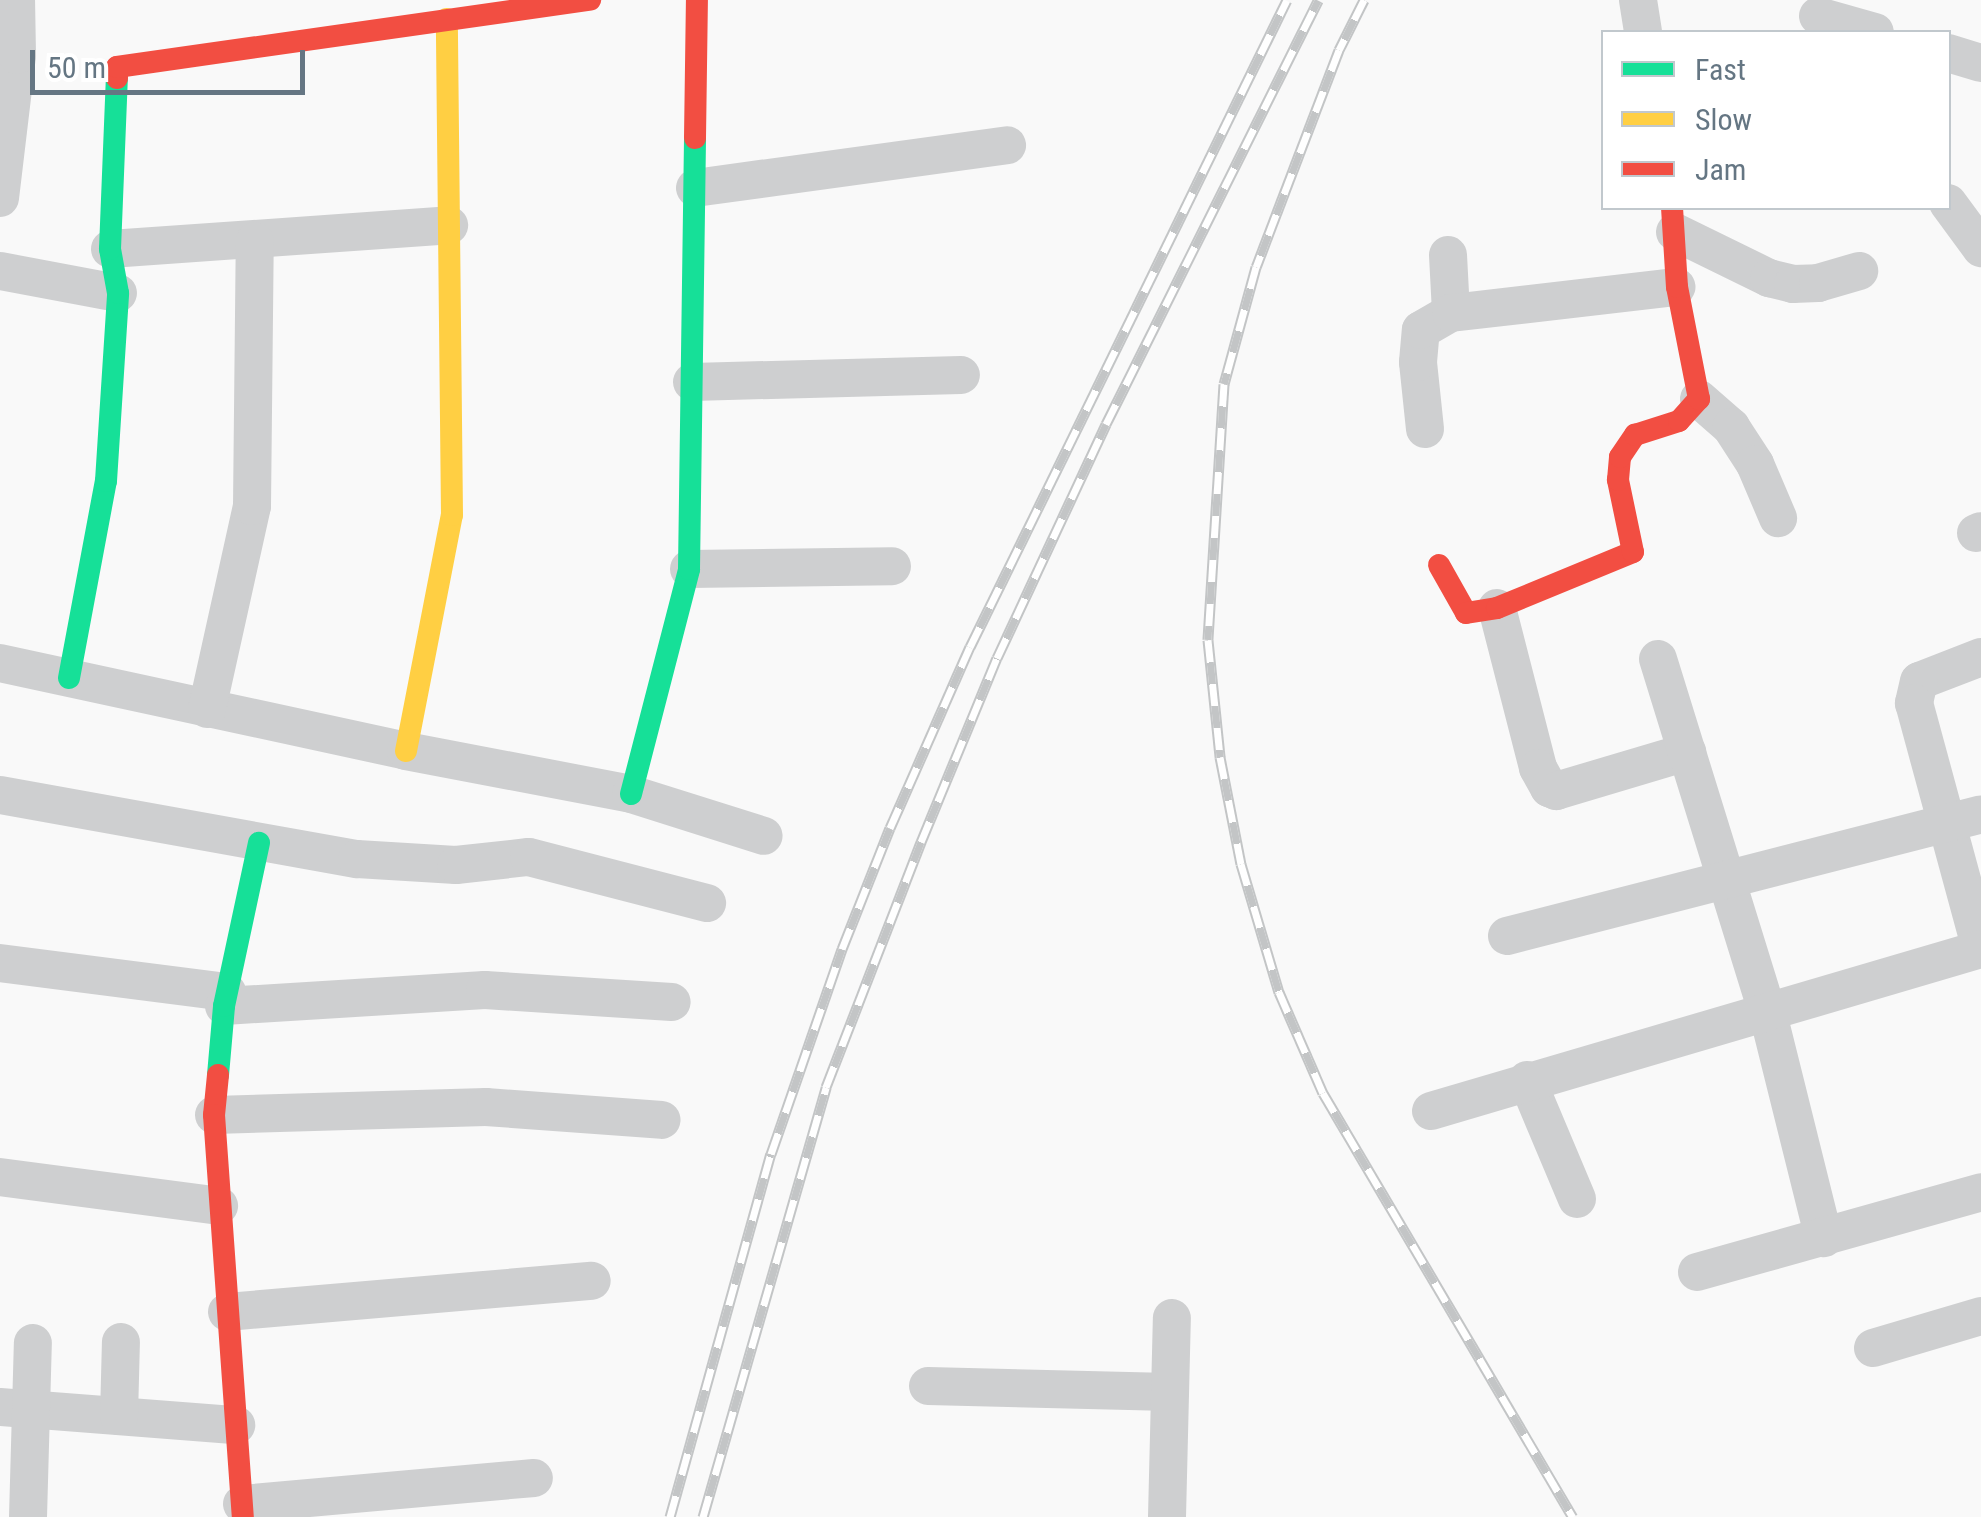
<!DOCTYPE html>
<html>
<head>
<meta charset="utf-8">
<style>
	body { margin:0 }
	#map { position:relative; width:1981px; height:1517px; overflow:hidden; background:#f9f9f9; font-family:"Roboto Condensed",sans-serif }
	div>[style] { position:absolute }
	.street>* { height:38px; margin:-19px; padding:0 19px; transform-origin:19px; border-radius:19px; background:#cecfd0 }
	.fast>* { height:22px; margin:-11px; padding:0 11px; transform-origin:11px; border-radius:11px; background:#16e098 }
	.slow>* { height:22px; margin:-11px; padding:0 11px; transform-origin:11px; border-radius:11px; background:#ffcf43 }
	.jam>* { height:22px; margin:-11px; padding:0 11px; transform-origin:11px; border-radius:11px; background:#f24e42 }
	.rail>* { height:11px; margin-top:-5.5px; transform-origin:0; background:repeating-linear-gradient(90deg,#fff 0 22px,#c3c5c6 0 44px); box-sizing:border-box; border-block:2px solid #c3c5c6 }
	span { translate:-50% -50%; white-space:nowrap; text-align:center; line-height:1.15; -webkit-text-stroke:10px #fff; paint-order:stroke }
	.legend { position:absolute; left:1601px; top:30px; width:350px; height:180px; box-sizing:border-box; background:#fff; border:2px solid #c1c8cd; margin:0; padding:12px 18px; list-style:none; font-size:30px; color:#657683 }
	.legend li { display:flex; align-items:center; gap:20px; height:50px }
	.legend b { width:50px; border:2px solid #c1c8cd }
	.scale { position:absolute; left:30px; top:50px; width:275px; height:45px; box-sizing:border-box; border:5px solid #657683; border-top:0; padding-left:12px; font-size:30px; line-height:35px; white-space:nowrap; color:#657683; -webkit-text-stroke:8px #fff; paint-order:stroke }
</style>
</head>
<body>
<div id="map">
	<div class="street">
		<div style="left:1638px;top:0;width:32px;rotate:81deg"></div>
		<div style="left:1818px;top:16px;width:59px;rotate:15.7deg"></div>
		<div style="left:1948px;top:53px;width:34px;rotate:17deg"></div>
		<div style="left:695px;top:188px;width:315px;rotate:-7.8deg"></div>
		<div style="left:0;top:198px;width:144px;rotate:-83.2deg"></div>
		<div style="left:17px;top:55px;width:55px;rotate:-91deg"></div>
		<div style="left:1948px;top:203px;width:56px;rotate:53.7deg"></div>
		<div style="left:1675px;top:232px;width:105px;rotate:26.1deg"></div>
		<div style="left:1769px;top:278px;width:25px;rotate:14deg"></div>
		<div style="left:1793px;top:284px;width:25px;rotate:-2deg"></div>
		<div style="left:1818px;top:283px;width:43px;rotate:-16.3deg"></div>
		<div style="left:110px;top:249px;width:340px;rotate:-4deg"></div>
		<div style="left:1448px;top:255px;width:58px;rotate:87deg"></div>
		<div style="left:0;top:271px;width:120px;rotate:10.6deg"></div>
		<div style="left:692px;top:382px;width:269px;rotate:-1.5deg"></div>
		<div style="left:1699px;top:399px;width:43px;rotate:41.2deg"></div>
		<div style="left:1731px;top:427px;width:44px;rotate:57deg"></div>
		<div style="left:1755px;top:464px;width:59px;rotate:66.9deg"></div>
		<div style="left:1425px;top:429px;width:67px;rotate:-96deg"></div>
		<div style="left:1418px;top:362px;width:32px;rotate:-85deg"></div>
		<div style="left:1421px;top:330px;width:34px;rotate:-30deg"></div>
		<div style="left:1451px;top:313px;width:227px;rotate:-6.6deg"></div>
		<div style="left:1976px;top:533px;width:5px;rotate:-22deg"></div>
		<div style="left:689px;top:569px;width:203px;rotate:-0.8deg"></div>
		<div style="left:1497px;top:608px;width:165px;rotate:75.6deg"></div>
		<div style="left:1538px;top:768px;width:23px;rotate:61deg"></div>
		<div style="left:1549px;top:788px;width:8px;rotate:23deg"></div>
		<div style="left:1556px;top:791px;width:137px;rotate:-16.6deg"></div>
		<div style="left:1981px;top:657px;width:66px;rotate:158.8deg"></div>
		<div style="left:1919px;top:681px;width:23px;rotate:103deg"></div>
		<div style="left:1914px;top:703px;width:255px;rotate:74.8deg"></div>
		<div style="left:1658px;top:659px;width:372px;rotate:72.8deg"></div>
		<div style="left:1768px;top:1014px;width:231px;rotate:76deg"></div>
		<div style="left:0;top:663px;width:415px;rotate:12.2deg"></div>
		<div style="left:406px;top:751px;width:229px;rotate:10.8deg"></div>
		<div style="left:631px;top:794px;width:139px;rotate:17.5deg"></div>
		<div style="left:207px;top:709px;width:208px;rotate:-77.5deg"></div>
		<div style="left:252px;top:506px;width:265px;rotate:-89.4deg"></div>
		<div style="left:0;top:795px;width:363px;rotate:10.2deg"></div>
		<div style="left:357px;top:859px;width:99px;rotate:3.5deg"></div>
		<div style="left:456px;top:865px;width:73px;rotate:-6.3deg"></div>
		<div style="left:529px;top:857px;width:184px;rotate:14.5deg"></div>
		<div style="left:1507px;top:936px;width:489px;rotate:-14.4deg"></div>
		<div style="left:0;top:963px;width:229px;rotate:7.3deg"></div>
		<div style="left:224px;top:1006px;width:261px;rotate:-3.5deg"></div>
		<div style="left:485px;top:990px;width:187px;rotate:3.7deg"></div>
		<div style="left:1527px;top:1080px;width:129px;rotate:67.2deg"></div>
		<div style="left:1431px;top:1111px;width:573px;rotate:-16.41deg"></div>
		<div style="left:214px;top:1115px;width:272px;rotate:-1.7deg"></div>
		<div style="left:486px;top:1107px;width:176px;rotate:4.2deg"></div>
		<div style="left:0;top:1177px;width:221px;rotate:7.5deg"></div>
		<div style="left:1697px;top:1272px;width:295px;rotate:-15.7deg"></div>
		<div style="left:227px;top:1312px;width:366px;rotate:-4.9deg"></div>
		<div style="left:1873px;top:1348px;width:113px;rotate:-16.5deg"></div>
		<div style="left:928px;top:1386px;width:242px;rotate:1.4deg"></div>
		<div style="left:0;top:1407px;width:237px;rotate:4.4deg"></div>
		<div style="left:119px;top:1416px;width:74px;rotate:-88.5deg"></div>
		<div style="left:242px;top:1504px;width:293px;rotate:-5.1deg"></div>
		<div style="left:28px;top:1517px;width:174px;rotate:-88.4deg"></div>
		<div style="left:1167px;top:1517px;width:199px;rotate:-88.6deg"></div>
	</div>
	<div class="fast">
		<div style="left:69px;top:678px;width:200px;rotate:-79.4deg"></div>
		<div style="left:106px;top:481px;width:188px;rotate:-86.3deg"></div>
		<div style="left:118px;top:293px;width:45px;rotate:-100.3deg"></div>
		<div style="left:110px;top:249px;width:171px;rotate:-87.7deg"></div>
		<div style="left:631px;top:794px;width:232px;rotate:-75.5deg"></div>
		<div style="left:689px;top:569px;width:431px;rotate:-89.2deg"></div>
		<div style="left:218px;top:1075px;width:69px;rotate:-85deg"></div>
		<div style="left:224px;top:1006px;width:167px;rotate:-77.9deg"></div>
	</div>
	<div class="slow">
		<div style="left:406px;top:751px;width:240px;rotate:-79deg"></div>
		<div style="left:452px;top:515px;width:496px;rotate:-90.6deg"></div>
	</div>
	<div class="jam">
		<div style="left:117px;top:78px;width:11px;rotate:-90deg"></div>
		<div style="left:117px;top:67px;width:478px;rotate:-8.1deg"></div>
		<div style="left:695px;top:138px;width:138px;rotate:-89.2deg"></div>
		<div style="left:1439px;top:565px;width:55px;rotate:60.6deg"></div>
		<div style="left:1466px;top:613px;width:31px;rotate:-9deg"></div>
		<div style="left:1497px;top:608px;width:147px;rotate:-22.4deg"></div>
		<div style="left:1633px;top:552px;width:74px;rotate:-101.8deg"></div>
		<div style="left:1618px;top:480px;width:23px;rotate:-85deg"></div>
		<div style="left:1620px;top:457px;width:27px;rotate:-56deg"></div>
		<div style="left:1635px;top:435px;width:46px;rotate:-17.7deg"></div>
		<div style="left:1679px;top:421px;width:30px;rotate:-48deg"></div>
		<div style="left:1699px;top:399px;width:114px;rotate:-101.1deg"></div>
		<div style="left:1677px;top:287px;width:79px;rotate:-93.6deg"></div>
		<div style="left:218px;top:1075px;width:40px;rotate:95.7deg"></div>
		<div style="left:214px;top:1115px;width:403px;rotate:85.9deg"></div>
	</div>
	<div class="rail">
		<div style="left:1364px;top:0;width:56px;rotate:116.6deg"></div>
		<div style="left:1339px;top:50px;width:232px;rotate:110.9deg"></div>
		<div style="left:1256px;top:267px;width:121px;rotate:105.3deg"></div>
		<div style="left:1224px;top:384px;width:256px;rotate:93.6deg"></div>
		<div style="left:1208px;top:640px;width:118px;rotate:84.1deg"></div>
		<div style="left:1220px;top:757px;width:109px;rotate:78.9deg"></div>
		<div style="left:1241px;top:864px;width:134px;rotate:73.5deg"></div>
		<div style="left:1279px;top:992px;width:110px;rotate:66.5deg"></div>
		<div style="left:1323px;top:1093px;width:492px;rotate:59.5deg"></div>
		<div style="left:670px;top:1517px;width:377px;rotate:-74.5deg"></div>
		<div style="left:771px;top:1154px;width:217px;rotate:-70.9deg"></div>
		<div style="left:842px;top:949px;width:130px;rotate:-68.4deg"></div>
		<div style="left:890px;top:828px;width:198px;rotate:-66.2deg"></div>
		<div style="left:970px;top:647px;width:720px;rotate:-63.9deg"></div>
		<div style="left:703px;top:1517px;width:447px;rotate:-74deg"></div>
		<div style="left:826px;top:1087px;width:263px;rotate:-68.8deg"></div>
		<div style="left:921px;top:842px;width:199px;rotate:-67.6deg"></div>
		<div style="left:997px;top:658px;width:258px;rotate:-65deg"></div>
		<div style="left:1106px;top:424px;width:474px;rotate:-63.4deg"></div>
	</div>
	<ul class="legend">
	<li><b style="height:12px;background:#16e098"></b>Fast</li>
	<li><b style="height:12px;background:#ffcf43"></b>Slow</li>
	<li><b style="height:12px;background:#f24e42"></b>Jam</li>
	</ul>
	<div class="scale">50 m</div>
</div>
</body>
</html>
